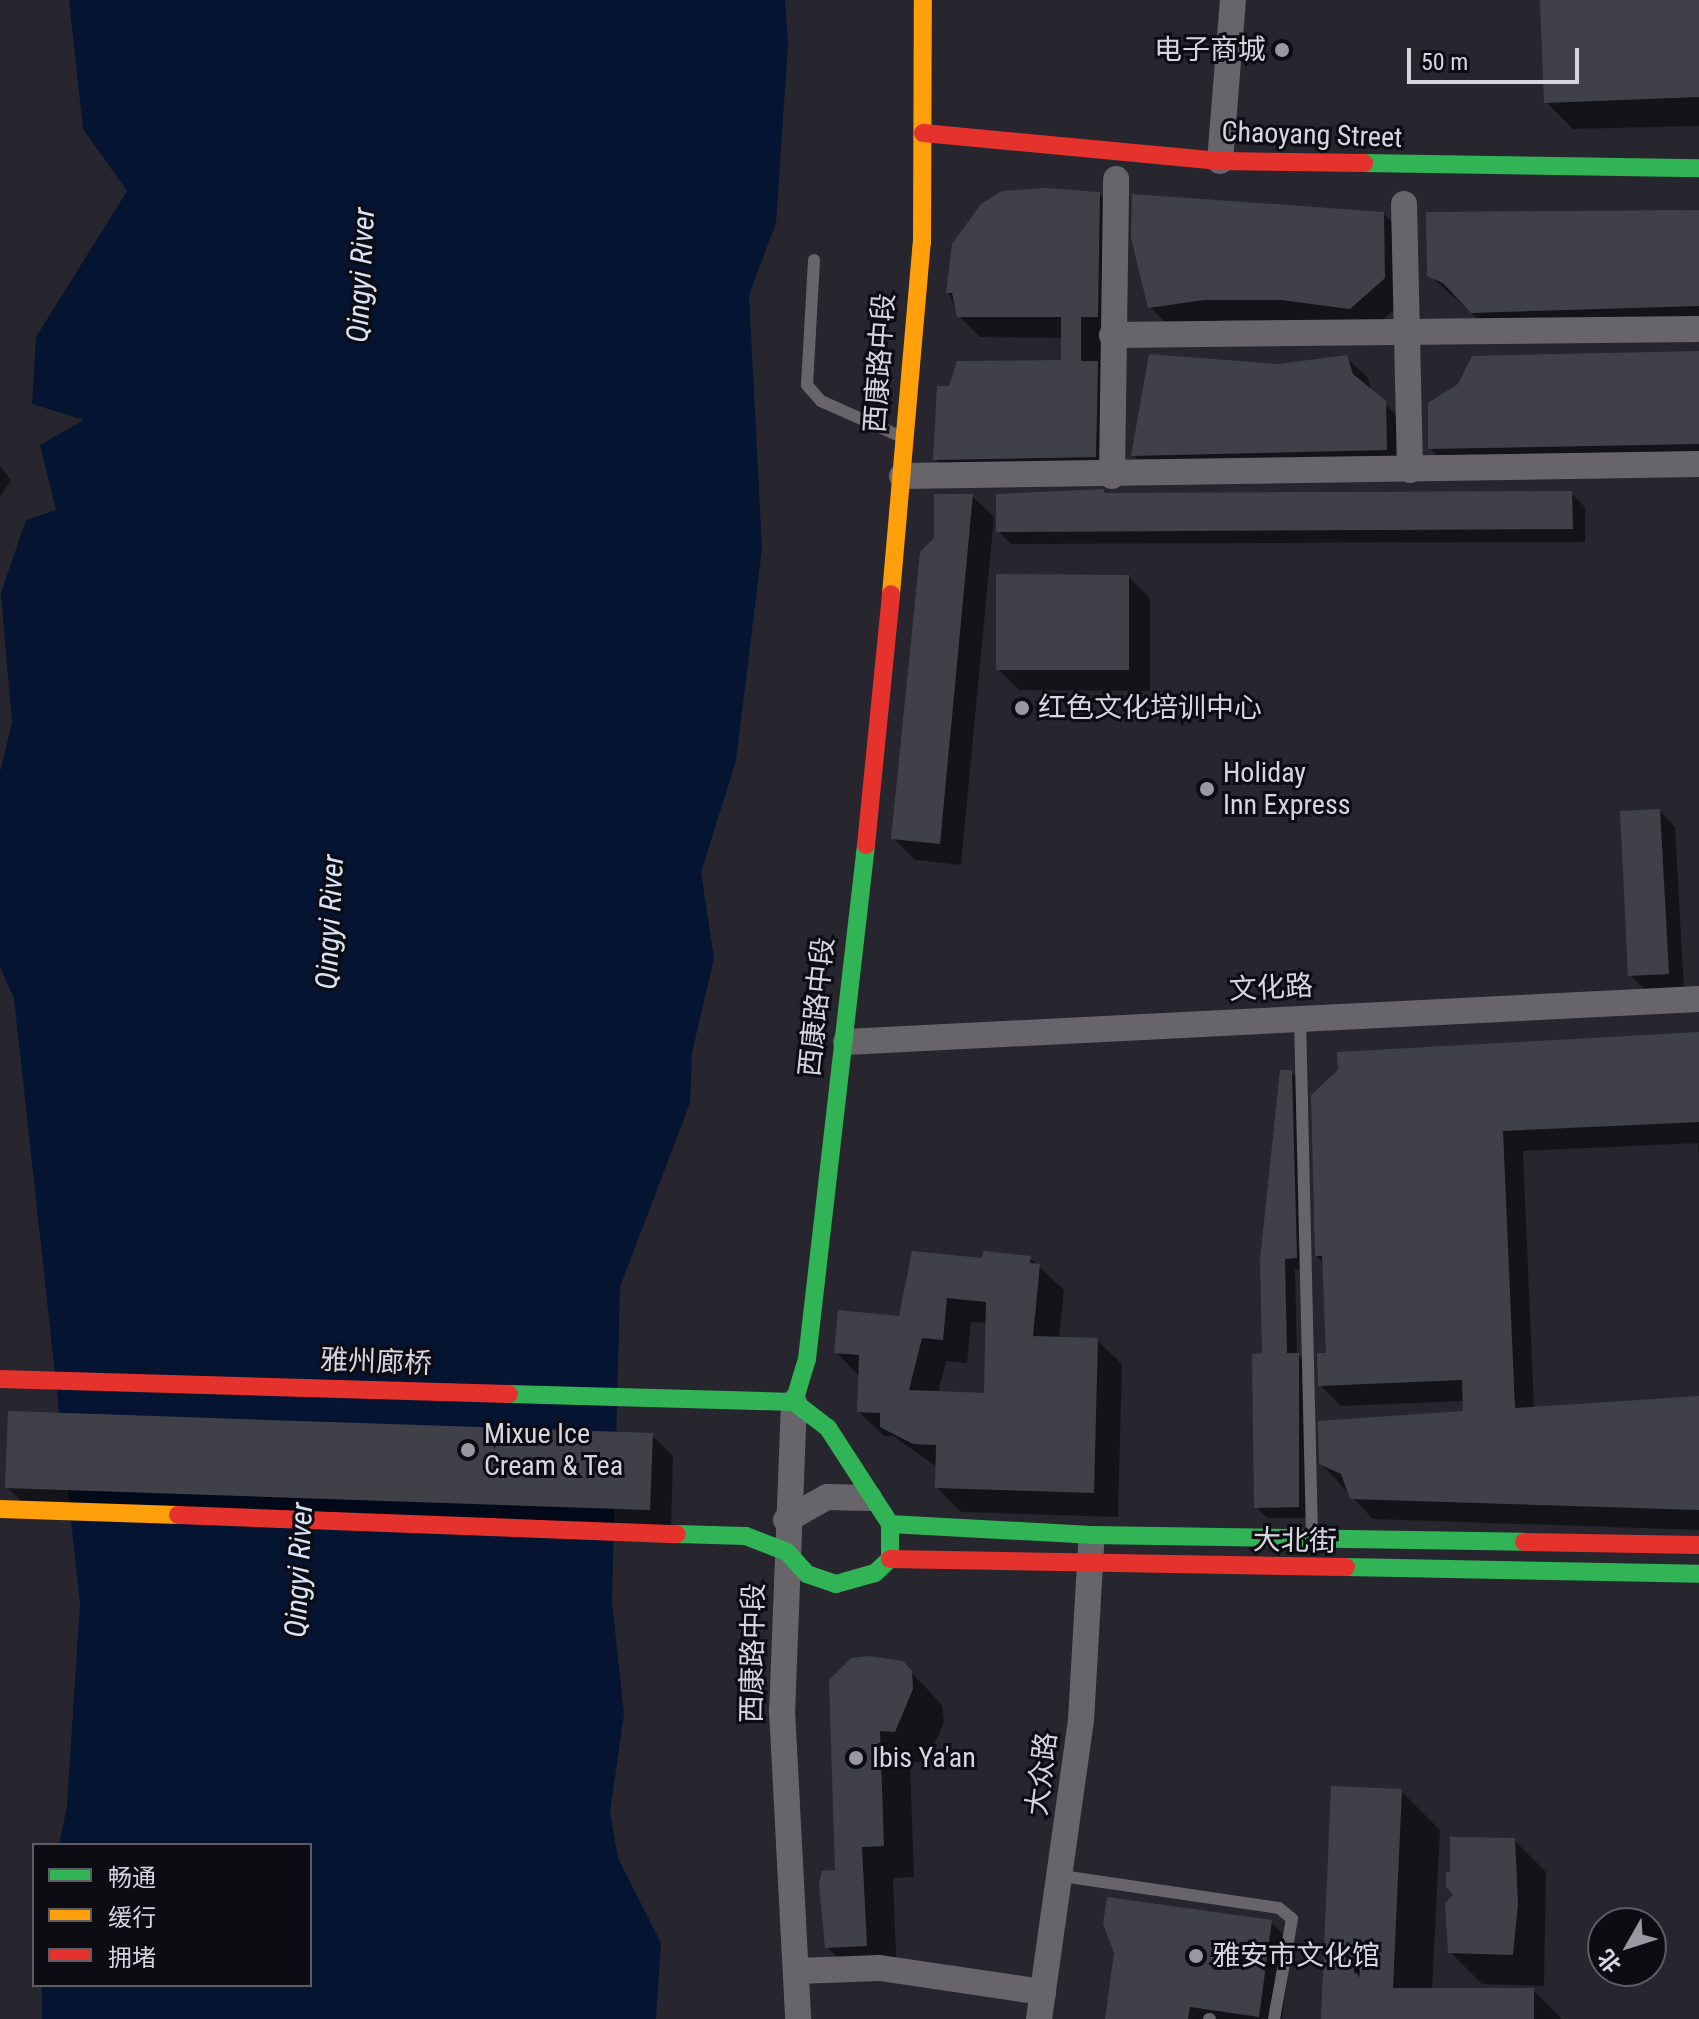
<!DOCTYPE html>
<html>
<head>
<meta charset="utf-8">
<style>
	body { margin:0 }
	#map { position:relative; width:1699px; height:2019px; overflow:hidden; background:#27262e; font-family:"Roboto Condensed","Noto Sans SC",sans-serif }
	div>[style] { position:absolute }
	.water>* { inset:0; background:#041431 }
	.shadow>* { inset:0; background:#0007 }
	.building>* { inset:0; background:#404148 }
	.lane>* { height:12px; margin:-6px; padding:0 6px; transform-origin:6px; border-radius:6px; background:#676569 }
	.street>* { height:26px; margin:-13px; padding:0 13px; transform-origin:13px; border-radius:13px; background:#676569 }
	.fast>* { height:18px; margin:-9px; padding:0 9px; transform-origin:9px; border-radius:9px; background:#30b455 }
	.slow>* { height:18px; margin:-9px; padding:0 9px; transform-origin:9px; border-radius:9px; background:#ff9f0a }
	.jam>* { height:18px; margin:-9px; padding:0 9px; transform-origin:9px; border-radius:9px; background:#e5322d }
	.dots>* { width:22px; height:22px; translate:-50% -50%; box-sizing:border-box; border:4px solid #0e0c13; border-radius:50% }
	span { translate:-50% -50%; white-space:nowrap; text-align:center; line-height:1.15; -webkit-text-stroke:6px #0e0c13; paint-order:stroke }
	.poi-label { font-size:28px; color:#d7d6e0 }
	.right { translate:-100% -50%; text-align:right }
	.left { translate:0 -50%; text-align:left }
	.street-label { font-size:28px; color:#d7d6e0 }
	.water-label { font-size:30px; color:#d6e4f6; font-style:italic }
	.legend { position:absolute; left:32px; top:1843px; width:280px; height:144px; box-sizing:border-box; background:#0e0c13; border:2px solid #5e5d65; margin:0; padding:10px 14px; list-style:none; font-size:24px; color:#d7d6e0 }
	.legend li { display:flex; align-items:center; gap:16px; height:40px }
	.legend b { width:40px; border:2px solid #5e5d65 }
	.north { position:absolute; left:1587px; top:1907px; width:80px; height:80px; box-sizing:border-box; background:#0e0c13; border:2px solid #5e5d65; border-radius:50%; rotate:231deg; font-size:22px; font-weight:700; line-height:32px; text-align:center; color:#d7d6e0 }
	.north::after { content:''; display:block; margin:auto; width:28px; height:36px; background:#9998a2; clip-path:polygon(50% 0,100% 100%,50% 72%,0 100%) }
	.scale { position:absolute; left:1407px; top:48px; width:172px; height:36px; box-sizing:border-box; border:4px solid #d7d6e0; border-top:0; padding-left:10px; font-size:24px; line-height:28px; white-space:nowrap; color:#d7d6e0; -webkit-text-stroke:6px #0e0c13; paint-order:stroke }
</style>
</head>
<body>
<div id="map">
	<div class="water">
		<div style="clip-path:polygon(69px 0,785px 0,788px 44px,776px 223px,749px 295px,762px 549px,736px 761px,701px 872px,714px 958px,692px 1053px,690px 1103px,620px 1287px,612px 1603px,624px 1714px,610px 1812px,618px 1858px,661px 1943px,656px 2019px,42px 2019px,42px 1985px,310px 1985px,310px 1845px,59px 1845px,67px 1806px,80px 1603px,14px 998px,0 967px,0 772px,12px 723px,1px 593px,26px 520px,56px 510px,40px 445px,84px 420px,32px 404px,36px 337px,127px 191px,83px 129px)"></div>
	</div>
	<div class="shadow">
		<div style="clip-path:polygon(1542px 0,1699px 0,1699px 126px,1573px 129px,1546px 102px)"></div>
		<div style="clip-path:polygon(1099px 194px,1120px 215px,1117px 478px,956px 480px,935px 459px,950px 388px,1063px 362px,1063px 338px,980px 337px,959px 316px,948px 292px)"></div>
		<div style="clip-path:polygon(1699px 212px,1699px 327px,1494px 333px,1429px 275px)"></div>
		<div style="clip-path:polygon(1384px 214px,1405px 236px,1405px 300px,1372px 330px,1303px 321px,1227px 320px,1171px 328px,1150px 307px)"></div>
		<div style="clip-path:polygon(1699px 353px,1699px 465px,1452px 470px,1430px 449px)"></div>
		<div style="clip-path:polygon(1346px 357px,1368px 378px,1372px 392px,1406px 424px,1407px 471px,1154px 476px,1133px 455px,1278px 366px)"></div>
		<div style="clip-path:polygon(0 466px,11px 480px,1px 496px,0 496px)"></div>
		<div style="clip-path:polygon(1571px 493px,1585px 507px,1585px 542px,1011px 544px,998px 531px,1106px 495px)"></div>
		<div style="clip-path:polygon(972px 496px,994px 517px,961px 865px,915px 860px,893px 838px)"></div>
		<div style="clip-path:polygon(1129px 577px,1150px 598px,1150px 691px,1019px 690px,998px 669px)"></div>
		<div style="clip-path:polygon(1660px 811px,1675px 827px,1684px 989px,1646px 991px,1630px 975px)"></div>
		<div style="clip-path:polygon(1699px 1034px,1699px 1162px,1698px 1143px,1523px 1151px,1534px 1409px,1699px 1398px,1699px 1530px,1373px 1519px,1321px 1464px,1465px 1413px,1465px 1401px,1341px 1406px,1320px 1385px,1328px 1355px,1324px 1263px,1316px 1256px,1313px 1096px)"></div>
		<div style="clip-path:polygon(1291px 1072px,1302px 1083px,1307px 1269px,1295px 1270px,1297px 1354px,1309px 1366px,1309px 1518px,1267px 1518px,1256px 1507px,1264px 1355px)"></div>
		<div style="clip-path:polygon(evenodd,1030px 1258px,1064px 1290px,1059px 1338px,1097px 1340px,1122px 1364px,1118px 1517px,961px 1512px,937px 1488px,937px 1467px,893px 1436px,884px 1436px,859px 1412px,860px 1377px,836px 1352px,901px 1318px,984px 1260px,1030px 1258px,971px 1322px,988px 1323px,986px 1395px,938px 1393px,946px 1361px,967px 1363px,971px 1322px)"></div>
		<div style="clip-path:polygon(652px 1435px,673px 1456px,671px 1531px,28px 1509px,7px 1487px)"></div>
		<div style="clip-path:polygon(902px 1662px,942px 1705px,944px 1722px,927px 1762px,910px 1762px,914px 1877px,893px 1878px,897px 1977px,859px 1978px,827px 1947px,837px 1872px,831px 1681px)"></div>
		<div style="clip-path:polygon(1401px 1791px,1440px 1830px,1432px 1990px,1533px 1990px,1562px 2019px,1323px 2019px)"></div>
		<div style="clip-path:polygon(1514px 1840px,1546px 1872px,1544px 1986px,1482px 1984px,1450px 1952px)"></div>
		<div style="clip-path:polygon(1271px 1922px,1292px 1944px,1282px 2019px,1107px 2019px)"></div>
	</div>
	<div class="building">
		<div style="clip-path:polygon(1540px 0,1699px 0,1699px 97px,1544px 103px)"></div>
		<div style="clip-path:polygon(1046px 188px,1100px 192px,1098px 317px,1081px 317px,1081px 361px,1098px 361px,1096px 457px,933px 460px,937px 386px,949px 386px,957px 361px,1061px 360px,1061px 317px,957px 317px,952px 293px,946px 293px,952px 244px,981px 204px,1002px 191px)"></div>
		<div style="clip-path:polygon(1132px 194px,1384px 212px,1385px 278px,1350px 309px,1281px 300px,1204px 300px,1148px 308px,1131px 238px)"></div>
		<div style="clip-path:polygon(1699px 210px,1699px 306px,1471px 313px,1443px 283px,1427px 276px,1426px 212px)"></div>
		<div style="clip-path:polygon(1699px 351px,1699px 444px,1428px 449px,1428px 403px,1458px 384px,1472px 356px)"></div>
		<div style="clip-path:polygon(1149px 354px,1278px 364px,1347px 355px,1353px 374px,1386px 401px,1387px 450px,1131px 456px)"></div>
		<div style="clip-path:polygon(1103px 489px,1105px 493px,1572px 491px,1573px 529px,996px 532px,996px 494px)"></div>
		<div style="clip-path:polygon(934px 494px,973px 494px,940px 844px,891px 839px,920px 552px,934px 538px)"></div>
		<div style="clip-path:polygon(996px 574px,1129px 575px,1129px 670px,996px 670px)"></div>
		<div style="clip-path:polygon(1660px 809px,1669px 974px,1628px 976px,1620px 811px)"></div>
		<div style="clip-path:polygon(1699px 1032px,1699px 1122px,1503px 1131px,1515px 1408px,1699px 1396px,1699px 1510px,1350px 1499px,1341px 1474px,1319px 1464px,1318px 1421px,1463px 1411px,1462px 1380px,1318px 1386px,1317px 1353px,1326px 1353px,1322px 1256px,1315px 1256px,1311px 1095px,1338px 1070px,1337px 1052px)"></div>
		<div style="clip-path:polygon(1280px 1070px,1292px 1070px,1297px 1258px,1285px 1259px,1287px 1353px,1299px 1353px,1299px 1507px,1254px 1508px,1252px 1354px,1262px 1353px,1260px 1260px)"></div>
		<div style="clip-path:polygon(evenodd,912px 1251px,982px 1258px,983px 1251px,1031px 1256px,1030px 1263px,1040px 1264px,1033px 1336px,1098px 1338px,1094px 1493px,935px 1488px,936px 1445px,913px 1444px,880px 1427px,880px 1413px,857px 1412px,859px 1355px,834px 1353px,838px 1310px,899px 1316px,912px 1251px,947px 1298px,986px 1302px,984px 1393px,909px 1390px,922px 1338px,943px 1340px,947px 1298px)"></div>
		<div style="clip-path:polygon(8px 1411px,653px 1433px,650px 1510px,5px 1488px)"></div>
		<div style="clip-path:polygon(868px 1656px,903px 1661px,912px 1671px,913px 1689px,895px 1732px,880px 1731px,884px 1846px,862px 1847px,867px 1946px,825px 1948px,819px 1884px,822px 1871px,835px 1870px,829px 1680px,851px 1658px)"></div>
		<div style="clip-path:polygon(1331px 1786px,1402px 1789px,1393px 1988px,1534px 1988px,1534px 2019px,1321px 2019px)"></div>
		<div style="clip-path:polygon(1450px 1837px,1515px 1838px,1518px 1904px,1513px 1955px,1448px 1953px,1445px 1903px,1453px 1895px,1446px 1887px,1446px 1872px,1450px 1872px)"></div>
		<div style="clip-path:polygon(1107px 1897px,1272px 1920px,1259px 2017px,1190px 2007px,1188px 2019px,1105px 2019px,1114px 1953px,1103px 1924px)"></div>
	</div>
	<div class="lane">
		<div style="left:814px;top:260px;width:125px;rotate:93.2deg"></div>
		<div style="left:807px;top:385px;width:21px;rotate:49deg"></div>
		<div style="left:821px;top:401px;width:91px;rotate:24deg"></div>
		<div style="left:1300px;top:1019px;width:517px;rotate:88.67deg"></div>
		<div style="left:1062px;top:1876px;width:219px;rotate:8.4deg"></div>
		<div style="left:1279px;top:1908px;width:17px;rotate:40deg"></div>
		<div style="left:1292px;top:1919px;width:102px;rotate:100.2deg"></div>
		<div style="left:1209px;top:2019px;width:1px"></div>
	</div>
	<div class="street">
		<div style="left:1220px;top:161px;width:162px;rotate:-85.4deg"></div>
		<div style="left:1404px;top:204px;width:266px;rotate:88.7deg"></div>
		<div style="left:1112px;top:335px;width:587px;rotate:-0.59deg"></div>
		<div style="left:902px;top:476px;width:797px;rotate:-0.86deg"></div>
		<div style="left:1112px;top:476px;width:297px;rotate:-89.2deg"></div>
		<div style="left:846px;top:1042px;width:854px;rotate:-2.89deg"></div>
		<div style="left:794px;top:1402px;width:308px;rotate:92.2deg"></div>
		<div style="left:782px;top:1710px;width:309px;rotate:87deg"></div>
		<div style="left:786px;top:1520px;width:47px;rotate:-29.3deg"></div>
		<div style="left:827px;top:1497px;width:42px;rotate:1.4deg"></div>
		<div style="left:797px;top:1971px;width:83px;rotate:-2.1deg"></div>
		<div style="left:880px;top:1968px;width:165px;rotate:8.4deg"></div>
		<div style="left:1039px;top:2019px;width:302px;rotate:-82deg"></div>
		<div style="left:1081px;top:1720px;width:174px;rotate:-86.7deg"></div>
	</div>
	<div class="fast">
		<div style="left:1364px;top:163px;width:335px;rotate:0.9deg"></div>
		<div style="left:509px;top:1394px;width:285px;rotate:1.6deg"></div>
		<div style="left:794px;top:1402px;width:43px;rotate:37.4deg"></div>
		<div style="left:828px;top:1428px;width:114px;rotate:57.1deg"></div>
		<div style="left:890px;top:1524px;width:35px;rotate:90deg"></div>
		<div style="left:890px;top:1559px;width:21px;rotate:137deg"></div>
		<div style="left:875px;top:1573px;width:41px;rotate:164.2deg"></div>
		<div style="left:836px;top:1584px;width:31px;rotate:-161deg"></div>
		<div style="left:807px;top:1574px;width:30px;rotate:-132deg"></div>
		<div style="left:787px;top:1552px;width:44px;rotate:-158.7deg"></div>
		<div style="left:746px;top:1536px;width:69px;rotate:-178.3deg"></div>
		<div style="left:794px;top:1402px;width:45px;rotate:-73.2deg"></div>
		<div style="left:807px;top:1359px;width:517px;rotate:-83.45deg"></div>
		<div style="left:890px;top:1524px;width:201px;rotate:3.1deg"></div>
		<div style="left:1091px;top:1535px;width:433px;rotate:0.9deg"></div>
		<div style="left:1346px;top:1567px;width:353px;rotate:1.1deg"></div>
	</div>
	<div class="slow">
		<div style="left:891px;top:594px;width:352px;rotate:-85deg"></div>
		<div style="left:922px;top:243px;width:243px;rotate:-89.8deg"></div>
		<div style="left:0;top:1509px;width:178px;rotate:1.9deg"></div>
	</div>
	<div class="jam">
		<div style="left:923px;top:133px;width:298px;rotate:5.4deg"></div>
		<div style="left:1220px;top:161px;width:144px;rotate:0.8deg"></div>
		<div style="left:866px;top:845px;width:252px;rotate:-84.3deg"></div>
		<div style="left:0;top:1379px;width:509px;rotate:1.69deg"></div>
		<div style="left:178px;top:1515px;width:499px;rotate:2.2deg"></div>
		<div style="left:1524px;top:1542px;width:175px;rotate:1deg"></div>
		<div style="left:890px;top:1559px;width:456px;rotate:1deg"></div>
	</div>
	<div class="dots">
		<div style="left:1282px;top:50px;background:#9998a2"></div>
		<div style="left:1022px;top:708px;background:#9998a2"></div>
		<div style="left:1207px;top:789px;background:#9998a2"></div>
		<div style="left:468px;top:1450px;background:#9998a2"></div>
		<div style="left:856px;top:1758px;background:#9998a2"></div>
		<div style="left:1196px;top:1956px;background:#9998a2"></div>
	</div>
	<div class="poi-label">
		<span class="right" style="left:1266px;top:50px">电子商城</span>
		<span class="left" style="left:1038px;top:708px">红色文化培训中心</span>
		<span class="left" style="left:1223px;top:789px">Holiday<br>Inn Express</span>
		<span class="left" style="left:484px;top:1450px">Mixue Ice<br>Cream &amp; Tea</span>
		<span class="left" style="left:872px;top:1758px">Ibis Ya'an</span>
		<span class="left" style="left:1212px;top:1956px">雅安市文化馆</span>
	</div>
	<div class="street-label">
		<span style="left:1312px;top:135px;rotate:2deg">Chaoyang Street</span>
		<span style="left:880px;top:363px;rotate:-86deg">西康路中段</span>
		<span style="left:1271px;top:988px;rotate:-3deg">文化路</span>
		<span style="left:817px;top:1007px;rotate:-84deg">西康路中段</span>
		<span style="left:376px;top:1362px;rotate:2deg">雅州廊桥</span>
		<span style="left:1295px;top:1541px;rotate:1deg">大北街</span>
		<span style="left:753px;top:1653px;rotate:-89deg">西康路中段</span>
		<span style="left:1042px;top:1774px;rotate:-83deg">大众路</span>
	</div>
	<div class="water-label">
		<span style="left:361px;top:275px;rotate:-87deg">Qingyi River</span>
		<span style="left:330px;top:922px;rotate:-87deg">Qingyi River</span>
		<span style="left:299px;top:1570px;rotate:-87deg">Qingyi River</span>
	</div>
	<ul class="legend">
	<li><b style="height:10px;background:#30b455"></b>畅通</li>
	<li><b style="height:10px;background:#ff9f0a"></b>缓行</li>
	<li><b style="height:10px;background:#e5322d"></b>拥堵</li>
	</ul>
	<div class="north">北</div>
	<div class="scale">50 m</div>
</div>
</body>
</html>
